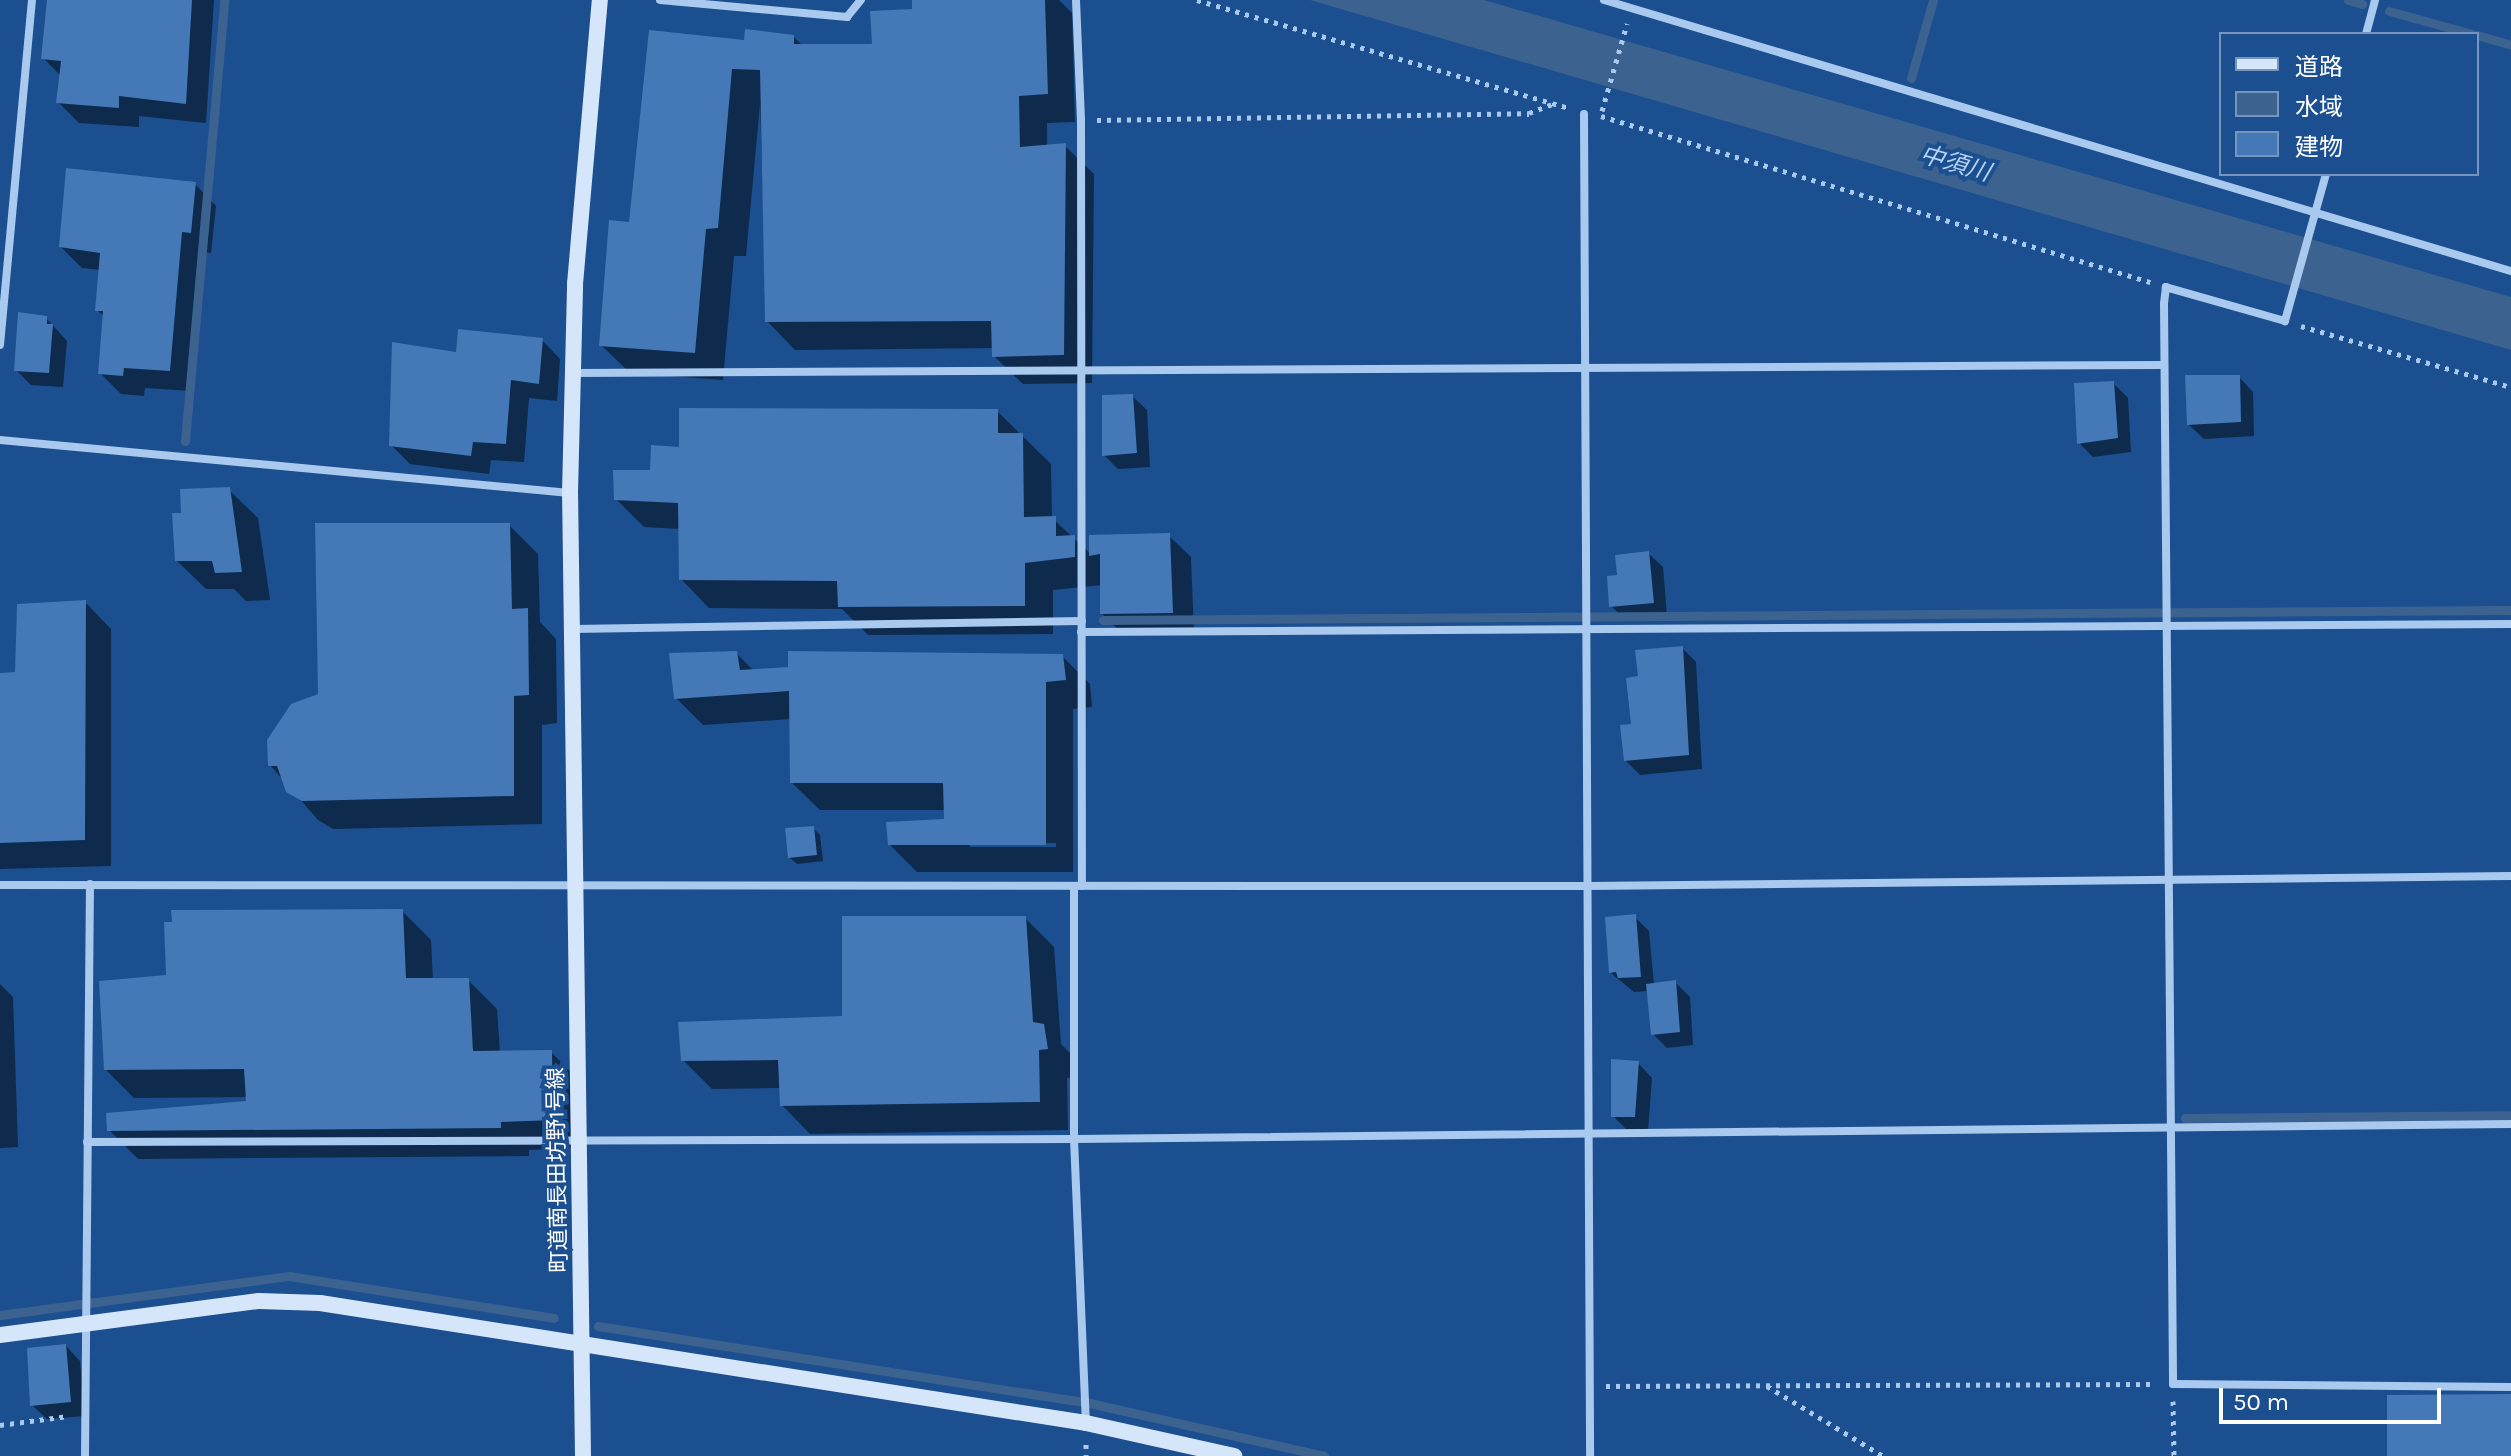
<!DOCTYPE html>
<html>
<head>
<meta charset="utf-8">
<style>
	body { margin:0 }
	#map { position:relative; width:2511px; height:1456px; overflow:hidden; background:#1b4f8f; font-family:Karla,"Noto Sans JP",sans-serif }
	div>[style] { position:absolute }
	.water>* { inset:0; background:#3c6290 }
	.shadow>* { inset:0; background:#0007 }
	.stream>* { height:9px; margin:-4.5px; padding:0 4.5px; transform-origin:4.5px; border-radius:4.5px; background:#3c6290 }
	.building>* { inset:0; background:#4478b7 }
	.path>* { height:5px; margin-top:-2.5px; transform-origin:0; background:repeating-linear-gradient(90deg,#a9c9ee 0 4px,transparent 0 10px) }
	.street>* { height:8px; margin:-4px; padding:0 4px; transform-origin:4px; border-radius:4px; background:#a9c9ee }
	.secondary>* { height:16px; margin:-8px; padding:0 8px; transform-origin:8px; border-radius:8px; background:#d6e6fa }
	span { translate:-50% -50%; white-space:nowrap; text-align:center; line-height:1.15; -webkit-text-stroke:8px #1b4f8f; paint-order:stroke }
	.street-label { font-size:22px; color:#fff }
	.water-label { font-size:24px; color:#b5d3f5; font-style:italic }
	.legend { position:absolute; left:2219px; top:32px; width:260px; height:144px; box-sizing:border-box; background:#1b4f8f; border:2px solid #7695bc; margin:0; padding:10px 14px; list-style:none; font-size:24px; color:#fff }
	.legend li { display:flex; align-items:center; gap:16px; height:40px }
	.legend b { width:40px; border:2px solid #7695bc }
	.scale { position:absolute; left:2219px; top:1388px; width:222px; height:36px; box-sizing:border-box; border:4px solid #fff; border-top:0; padding-left:10px; font-size:24px; line-height:28px; white-space:nowrap; color:#fff; -webkit-text-stroke:6px #1b4f8f; paint-order:stroke }
</style>
</head>
<body>
<div id="map">
	<div class="water">
		<div style="clip-path:polygon(1310px 0,1484px 0,2511px 297px,2511px 350px)"></div>
	</div>
	<div class="shadow">
		<div style="clip-path:polygon(49px 0,214px 0,206px 123px,139px 116px,139px 127px,79px 123px,58px 102px,61px 76px,43px 58px)"></div>
		<div style="clip-path:polygon(914px 0,1059px 0,1072px 13px,1075px 122px,1047px 123px,1047px 147px,1065px 146px,1094px 174px,1092px 383px,1023px 384px,994px 356px,994px 348px,795px 350px,767px 321px,760px 104px,746px 256px,734px 256px,723px 380px,630px 373px,601px 345px,631px 224px,745px 42px,794px 37px,803px 46px,874px 46px,914px 11px)"></div>
		<div style="clip-path:polygon(195px 184px,216px 206px,211px 253px,202px 252px,191px 391px,145px 388px,144px 396px,121px 394px,100px 373px,105px 317px,97px 310px,101px 270px,82px 268px,61px 247px)"></div>
		<div style="clip-path:polygon(46px 318px,67px 341px,63px 387px,31px 385px,16px 370px)"></div>
		<div style="clip-path:polygon(542px 340px,560px 359px,557px 401px,529px 398px,524px 462px,491px 460px,489px 474px,410px 464px,391px 445px,458px 354px)"></div>
		<div style="clip-path:polygon(2239px 377px,2253px 392px,2254px 436px,2204px 439px,2189px 425px)"></div>
		<div style="clip-path:polygon(2113px 383px,2128px 398px,2131px 452px,2093px 457px,2079px 443px)"></div>
		<div style="clip-path:polygon(1132px 396px,1147px 410px,1150px 467px,1118px 469px,1104px 455px)"></div>
		<div style="clip-path:polygon(997px 411px,1051px 464px,1052px 518px,1091px 554px,1169px 536px,1191px 557px,1194px 634px,1124px 635px,1102px 614px,1102px 585px,1053px 590px,1053px 634px,868px 635px,842px 609px,709px 608px,681px 579px,681px 529px,644px 527px,616px 499px,681px 449px)"></div>
		<div style="clip-path:polygon(229px 490px,258px 518px,270px 600px,246px 601px,234px 589px,206px 589px,177px 561px,183px 515px)"></div>
		<div style="clip-path:polygon(509px 525px,538px 554px,540px 622px,556px 639px,557px 723px,542px 725px,542px 824px,333px 829px,318px 820px,270px 765px,320px 695px)"></div>
		<div style="clip-path:polygon(1648px 553px,1663px 567px,1667px 616px,1626px 620px,1611px 606px,1619px 577px)"></div>
		<div style="clip-path:polygon(85px 602px,111px 629px,111px 866px,0 869px,0 675px,17px 674px)"></div>
		<div style="clip-path:polygon(1682px 648px,1696px 662px,1702px 769px,1640px 775px,1626px 761px,1641px 678px)"></div>
		<div style="clip-path:polygon(evenodd,736px 653px,754px 671px,1062px 656px,1090px 684px,1092px 707px,1073px 709px,1073px 872px,917px 872px,889px 844px,946px 820px,945px 810px,820px 810px,792px 783px,791px 719px,703px 725px,676px 698px,736px 653px,970px 843px,1056px 843px,1056px 847px,970px 847px,970px 843px)"></div>
		<div style="clip-path:polygon(813px 828px,820px 835px,823px 861px,797px 864px,790px 858px)"></div>
		<div style="clip-path:polygon(402px 911px,431px 940px,433px 980px,468px 980px,497px 1009px,500px 1053px,551px 1052px,580px 1081px,581px 1148px,529px 1150px,529px 1156px,138px 1159px,109px 1130px,248px 1103px,247px 1097px,134px 1098px,105px 1069px,168px 977px)"></div>
		<div style="clip-path:polygon(1635px 917px,1649px 931px,1654px 985px,1675px 982px,1690px 997px,1693px 1045px,1667px 1048px,1653px 1034px,1648px 991px,1634px 992px,1611px 973px)"></div>
		<div style="clip-path:polygon(1025px 918px,1054px 947px,1061px 1044px,1072px 1055px,1076px 1077px,1067px 1078px,1068px 1130px,810px 1134px,782px 1105px,781px 1088px,712px 1089px,683px 1060px,844px 1018px)"></div>
		<div style="clip-path:polygon(0 984px,13px 997px,18px 1147px,0 1148px)"></div>
		<div style="clip-path:polygon(1638px 1063px,1652px 1078px,1648px 1131px,1628px 1131px,1613px 1116px)"></div>
		<div style="clip-path:polygon(66px 1346px,80px 1361px,85px 1416px,47px 1419px,32px 1405px)"></div>
	</div>
	<div class="stream">
		<div style="left:2348px;top:0;width:15px;rotate:16deg"></div>
		<div style="left:2389px;top:11px;width:86px;rotate:15.5deg"></div>
		<div style="left:2477px;top:35px;width:35px;rotate:16deg"></div>
		<div style="left:1911px;top:78px;width:81px;rotate:-74.2deg"></div>
		<div style="left:185px;top:441px;width:443px;rotate:-84.9deg"></div>
		<div style="left:1103px;top:620px;width:1408px;rotate:-0.41deg"></div>
		<div style="left:2185px;top:1118px;width:326px;rotate:-0.5deg"></div>
		<div style="left:0;top:1315px;width:292px;rotate:-7.7deg"></div>
		<div style="left:289px;top:1276px;width:268px;rotate:9deg"></div>
		<div style="left:598px;top:1326px;width:493px;rotate:8.9deg"></div>
		<div style="left:1085px;top:1402px;width:245px;rotate:12.7deg"></div>
	</div>
	<div class="building">
		<div style="clip-path:polygon(47px 0,192px 0,186px 104px,119px 96px,119px 108px,56px 103px,61px 61px,41px 59px)"></div>
		<div style="clip-path:polygon(912px 0,1045px 0,1048px 94px,1019px 96px,1020px 147px,1066px 143px,1064px 355px,992px 357px,991px 321px,765px 322px,760px 70px,732px 69px,718px 228px,706px 229px,695px 353px,599px 346px,609px 220px,629px 222px,649px 30px,744px 40px,745px 29px,794px 35px,794px 44px,872px 44px,870px 11px,912px 9px)"></div>
		<div style="clip-path:polygon(66px 168px,196px 182px,191px 233px,182px 232px,170px 371px,124px 368px,123px 376px,98px 374px,103px 311px,95px 311px,100px 253px,59px 247px)"></div>
		<div style="clip-path:polygon(18px 312px,47px 316px,47px 324px,53px 324px,49px 373px,14px 371px)"></div>
		<div style="clip-path:polygon(458px 329px,543px 338px,539px 384px,511px 380px,506px 444px,473px 442px,471px 456px,389px 446px,392px 342px,456px 352px)"></div>
		<div style="clip-path:polygon(2185px 375px,2240px 375px,2241px 422px,2187px 425px)"></div>
		<div style="clip-path:polygon(2114px 381px,2118px 438px,2077px 444px,2074px 383px)"></div>
		<div style="clip-path:polygon(1133px 394px,1137px 453px,1102px 456px,1102px 395px)"></div>
		<div style="clip-path:polygon(679px 408px,998px 409px,998px 433px,1023px 433px,1024px 517px,1056px 516px,1056px 536px,1075px 535px,1075px 557px,1025px 563px,1025px 606px,838px 607px,837px 581px,679px 580px,678px 503px,614px 500px,613px 470px,650px 470px,651px 445px,679px 447px)"></div>
		<div style="clip-path:polygon(230px 487px,242px 572px,215px 573px,212px 561px,175px 561px,172px 513px,181px 513px,180px 489px)"></div>
		<div style="clip-path:polygon(315px 523px,510px 523px,512px 609px,528px 608px,529px 695px,514px 696px,514px 796px,302px 801px,286px 792px,277px 766px,268px 766px,267px 740px,291px 704px,318px 694px)"></div>
		<div style="clip-path:polygon(1170px 533px,1173px 613px,1100px 614px,1100px 554px,1089px 556px,1089px 535px)"></div>
		<div style="clip-path:polygon(1649px 551px,1654px 603px,1609px 607px,1607px 576px,1617px 575px,1615px 555px)"></div>
		<div style="clip-path:polygon(86px 600px,85px 840px,0 843px,0 673px,15px 672px,17px 604px)"></div>
		<div style="clip-path:polygon(1683px 646px,1689px 755px,1624px 761px,1620px 725px,1631px 724px,1626px 678px,1638px 676px,1635px 650px)"></div>
		<div style="clip-path:polygon(737px 651px,740px 670px,788px 667px,788px 651px,1063px 654px,1066px 680px,1046px 682px,1046px 845px,888px 845px,886px 822px,944px 819px,943px 783px,790px 783px,789px 691px,674px 699px,669px 653px)"></div>
		<div style="clip-path:polygon(814px 826px,817px 855px,788px 858px,785px 828px)"></div>
		<div style="clip-path:polygon(403px 909px,406px 978px,469px 978px,473px 1051px,552px 1050px,553px 1120px,501px 1122px,501px 1128px,107px 1131px,106px 1113px,246px 1101px,244px 1069px,104px 1070px,99px 981px,166px 975px,164px 922px,172px 922px,171px 910px)"></div>
		<div style="clip-path:polygon(1636px 914px,1641px 977px,1618px 978px,1616px 972px,1609px 973px,1605px 917px)"></div>
		<div style="clip-path:polygon(842px 916px,1026px 916px,1033px 1022px,1044px 1024px,1048px 1049px,1039px 1050px,1040px 1102px,780px 1106px,778px 1060px,681px 1061px,678px 1022px,842px 1016px)"></div>
		<div style="clip-path:polygon(1676px 980px,1680px 1032px,1651px 1035px,1646px 984px)"></div>
		<div style="clip-path:polygon(1611px 1059px,1639px 1061px,1635px 1117px,1611px 1117px)"></div>
		<div style="clip-path:polygon(66px 1344px,71px 1402px,30px 1406px,27px 1348px)"></div>
		<div style="clip-path:polygon(2511px 1394px,2511px 1456px,2387px 1456px,2387px 1395px)"></div>
	</div>
	<div class="path">
		<div style="left:1197px;top:0;width:386px;rotate:16.2deg"></div>
		<div style="left:1602px;top:111px;width:91px;rotate:-74deg"></div>
		<div style="left:1601px;top:116px;width:574px;rotate:16.82deg"></div>
		<div style="left:1097px;top:120px;width:432px;rotate:-0.9deg"></div>
		<div style="left:1529px;top:113px;width:26px;rotate:-21deg"></div>
		<div style="left:2301px;top:326px;width:219px;rotate:16.2deg"></div>
		<div style="left:1606px;top:1386px;width:550px;rotate:-0.21deg"></div>
		<div style="left:1767px;top:1386px;width:135px;rotate:31.1deg"></div>
		<div style="left:2173px;top:1401px;width:55px;rotate:89deg"></div>
		<div style="left:0;top:1425px;width:69px;rotate:-7.5deg"></div>
		<div style="left:1086px;top:1444px;width:12px;rotate:90deg"></div>
	</div>
	<div class="street">
		<div style="left:660px;top:0;width:188px;rotate:5.2deg"></div>
		<div style="left:847px;top:17px;width:22px;rotate:-51deg"></div>
		<div style="left:1076px;top:0;width:120px;rotate:87.6deg"></div>
		<div style="left:1081px;top:120px;width:766px;rotate:89.93deg"></div>
		<div style="left:1604px;top:0;width:947px;rotate:16.64deg"></div>
		<div style="left:2366px;top:34px;width:35px;rotate:-75deg"></div>
		<div style="left:1584px;top:114px;width:1342px;rotate:89.74deg"></div>
		<div style="left:2326px;top:174px;width:153px;rotate:105.6deg"></div>
		<div style="left:2285px;top:321px;width:124px;rotate:-164.1deg"></div>
		<div style="left:2166px;top:287px;width:17px;rotate:97deg"></div>
		<div style="left:2164px;top:304px;width:1080px;rotate:89.52deg"></div>
		<div style="left:2173px;top:1384px;width:338px;rotate:0.5deg"></div>
		<div style="left:0;top:345px;width:346px;rotate:-84.7deg"></div>
		<div style="left:574px;top:373px;width:1590px;rotate:-0.29deg"></div>
		<div style="left:0;top:440px;width:572px;rotate:5.31deg"></div>
		<div style="left:573px;top:629px;width:509px;rotate:-0.9deg"></div>
		<div style="left:1081px;top:632px;width:1430px;rotate:-0.32deg"></div>
		<div style="left:0;top:885px;width:1588px;rotate:0.04deg"></div>
		<div style="left:1588px;top:886px;width:923px;rotate:-0.62deg"></div>
		<div style="left:1074px;top:886px;width:253px;rotate:90deg"></div>
		<div style="left:1074px;top:1139px;width:284px;rotate:87.6deg"></div>
		<div style="left:87px;top:1142px;width:987px;rotate:-0.17deg"></div>
		<div style="left:1074px;top:1139px;width:1437px;rotate:-0.6deg"></div>
		<div style="left:85px;top:1456px;width:572px;rotate:-89.5deg"></div>
	</div>
	<div class="secondary">
		<div style="left:0;top:1335px;width:261px;rotate:-7.5deg"></div>
		<div style="left:259px;top:1301px;width:61px;rotate:1.9deg"></div>
		<div style="left:320px;top:1303px;width:775px;rotate:8.9deg"></div>
		<div style="left:1086px;top:1423px;width:152px;rotate:12.6deg"></div>
		<div style="left:583px;top:1456px;width:963px;rotate:-90.77deg"></div>
		<div style="left:570px;top:493px;width:209px;rotate:-88.6deg"></div>
		<div style="left:575px;top:284px;width:285px;rotate:-85deg"></div>
	</div>
	<div class="street-label">
		<span style="left:558px;top:1170px;rotate:-91deg">町道南長田坊野1号線</span>
	</div>
	<div class="water-label">
		<span style="left:1955px;top:164px;rotate:16deg">中須川</span>
	</div>
	<ul class="legend">
	<li><b style="height:10px;background:#d6e6fa"></b>道路</li>
	<li><b style="height:22px;background:#3c6290"></b>水域</li>
	<li><b style="height:22px;background:#4478b7"></b>建物</li>
	</ul>
	<div class="scale">50 m</div>
</div>
</body>
</html>
